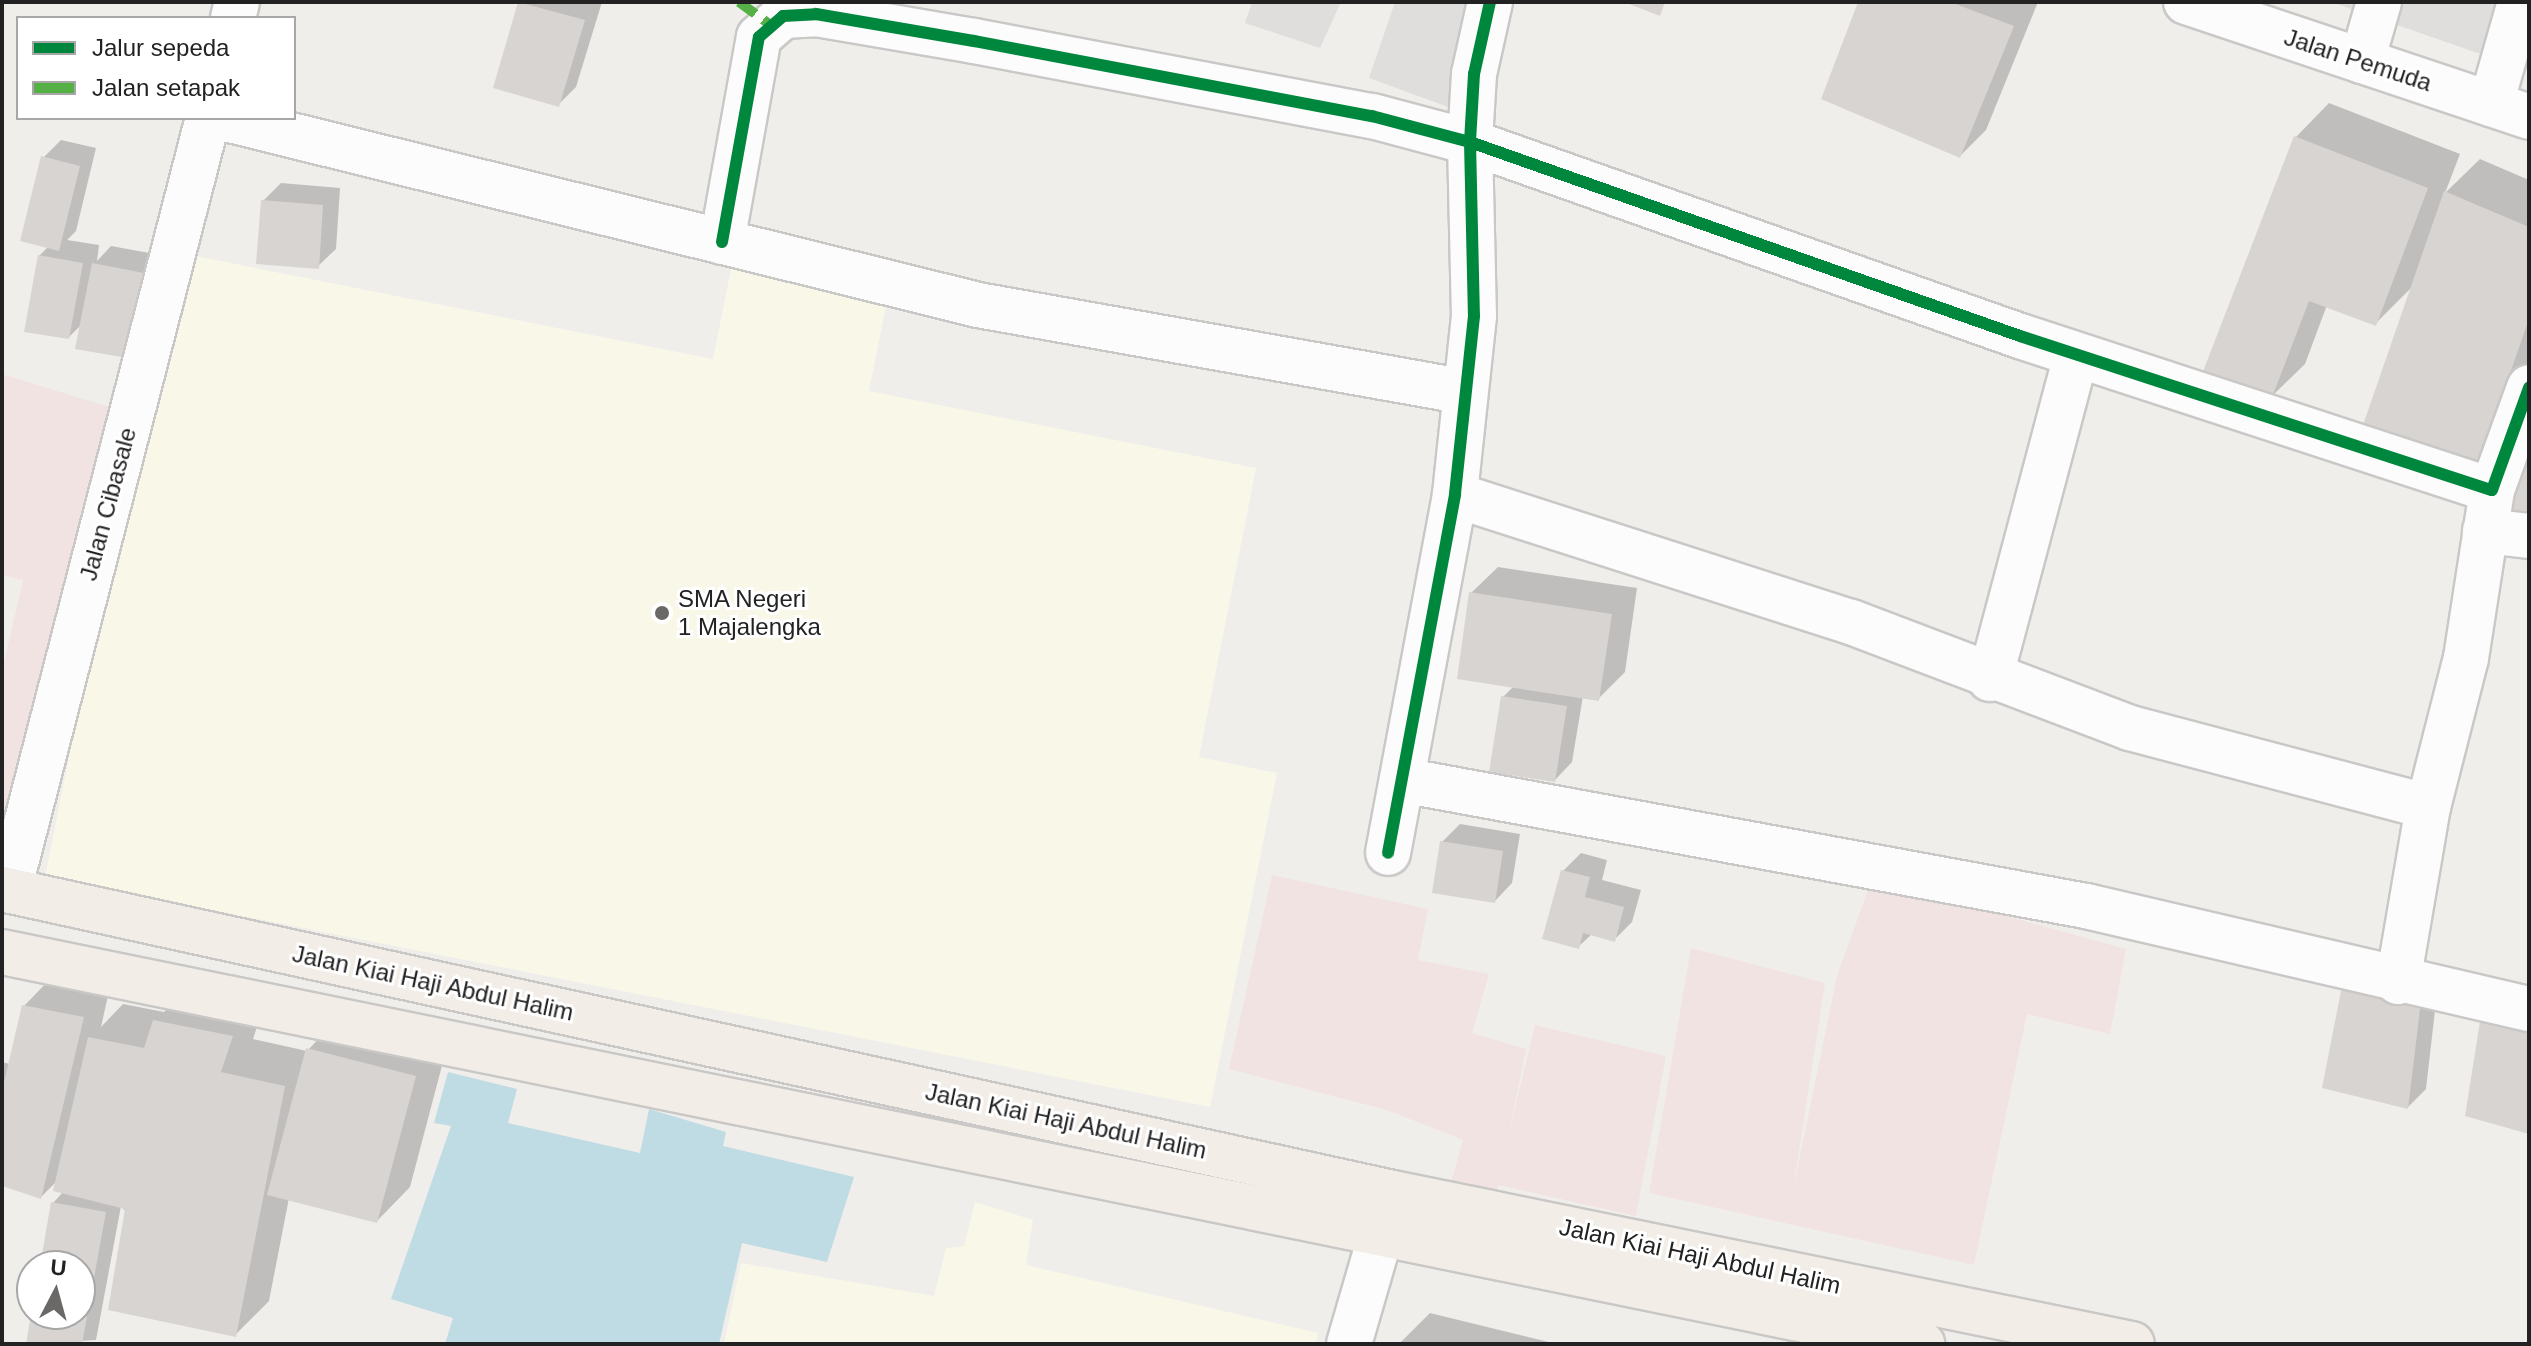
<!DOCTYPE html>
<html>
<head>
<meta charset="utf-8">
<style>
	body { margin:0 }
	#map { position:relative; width:2531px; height:1346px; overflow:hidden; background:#f0eeeb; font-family:Helvetica,sans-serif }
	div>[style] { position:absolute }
	.residential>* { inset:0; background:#dfdedc }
	.commercial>* { inset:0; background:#f1e3e1 }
	.education>* { inset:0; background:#f8f7e8 }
	.water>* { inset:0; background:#bfdbe3 }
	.shadow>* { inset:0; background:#0003 }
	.building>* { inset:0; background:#d7d4d2 }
	.roads { filter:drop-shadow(2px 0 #c9c8c7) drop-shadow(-2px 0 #c9c8c7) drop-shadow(0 2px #c9c8c7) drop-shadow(0 -2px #c9c8c7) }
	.minor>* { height:44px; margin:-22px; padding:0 22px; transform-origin:22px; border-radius:22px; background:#fdfcfc }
	.major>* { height:44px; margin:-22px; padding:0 22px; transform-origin:22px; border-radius:22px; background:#f3ede7 }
	.quiet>* { height:10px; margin-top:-5px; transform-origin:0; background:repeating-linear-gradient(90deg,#55b145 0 20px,transparent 0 30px) }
	.cycleway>* { height:12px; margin:-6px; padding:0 6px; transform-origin:6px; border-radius:6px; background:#00873e }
	.dots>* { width:22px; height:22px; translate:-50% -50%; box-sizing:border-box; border:4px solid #fff; border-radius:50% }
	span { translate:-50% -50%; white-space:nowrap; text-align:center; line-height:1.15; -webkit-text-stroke:6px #fff; paint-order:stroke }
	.street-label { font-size:24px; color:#222 }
	.poi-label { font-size:24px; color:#222 }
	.left { translate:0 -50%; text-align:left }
	.frame { position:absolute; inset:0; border:4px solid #222; pointer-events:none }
	.legend { position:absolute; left:16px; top:16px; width:280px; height:104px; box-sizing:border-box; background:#fff; border:2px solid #a7a7a7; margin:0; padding:10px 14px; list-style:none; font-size:24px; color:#222 }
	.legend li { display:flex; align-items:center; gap:16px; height:40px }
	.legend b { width:40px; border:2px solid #a7a7a7 }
	.north { position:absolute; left:16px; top:1250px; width:80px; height:80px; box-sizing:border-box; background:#fff; border:2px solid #a7a7a7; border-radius:50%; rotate:6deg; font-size:22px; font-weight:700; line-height:32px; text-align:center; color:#222 }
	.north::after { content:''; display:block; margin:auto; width:28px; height:36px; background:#6a6968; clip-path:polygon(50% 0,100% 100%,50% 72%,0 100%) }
</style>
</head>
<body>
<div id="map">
	<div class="residential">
		<div style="clip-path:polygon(1252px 2px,1341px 2px,1320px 48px,1245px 23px)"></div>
		<div style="clip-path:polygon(1395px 2px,1469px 2px,1448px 107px,1369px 78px)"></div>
		<div style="clip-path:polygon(2331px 2px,2529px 2px,2529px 71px,2512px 65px)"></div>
	</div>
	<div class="commercial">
		<div style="clip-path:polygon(2px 374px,119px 410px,2px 841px,2px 672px,23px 580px,2px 575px)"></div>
		<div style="clip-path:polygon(1272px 875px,1428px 909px,1418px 960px,1489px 974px,1472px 1033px,1526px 1049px,1508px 1137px,1535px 1025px,1666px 1056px,1636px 1216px,1498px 1185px,1495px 1197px,1450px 1186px,1463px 1140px,1387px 1110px,1229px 1069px)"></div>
		<div style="clip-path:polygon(1872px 879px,2126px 949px,2110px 1034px,2027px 1014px,1974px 1265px,1649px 1193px,1691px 948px,1825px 983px,1793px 1190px,1837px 976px)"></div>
	</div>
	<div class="education">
		<div style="clip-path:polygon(170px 251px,713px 359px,734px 254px,890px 286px,869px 391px,1256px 468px,1199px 757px,1277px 773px,1210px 1107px,45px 877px)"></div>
		<div style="clip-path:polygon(975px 1202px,1033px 1220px,1026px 1265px,1318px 1333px,1316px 1344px,724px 1344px,741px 1263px,934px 1296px,946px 1248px,964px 1246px)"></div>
	</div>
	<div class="water">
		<div style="clip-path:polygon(448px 1072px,517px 1089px,508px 1123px,640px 1153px,649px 1109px,726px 1132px,723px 1146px,854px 1177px,827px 1262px,742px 1243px,719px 1344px,445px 1344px,453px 1318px,391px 1299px,451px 1126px,434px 1123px)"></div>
	</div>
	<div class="shadow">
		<div style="clip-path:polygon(520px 2px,602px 2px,576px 87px,558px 105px,496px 86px)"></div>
		<div style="clip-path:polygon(1860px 2px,2038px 2px,1986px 130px,1960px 156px)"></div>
		<div style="clip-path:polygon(2329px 103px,2460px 154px,2445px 193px,2480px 159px,2529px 180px,2529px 378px,2479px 459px,2413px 286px,2375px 324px,2327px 305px,2305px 364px,2271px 397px,2296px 137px)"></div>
		<div style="clip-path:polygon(61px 140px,96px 148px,76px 231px,67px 240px,99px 245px,97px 261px,111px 246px,166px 256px,150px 339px,82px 324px,69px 337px,39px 256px,49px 246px,43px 158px)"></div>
		<div style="clip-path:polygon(281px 183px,340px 188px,336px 249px,318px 266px,263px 201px)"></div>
		<div style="clip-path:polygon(1498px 567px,1637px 588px,1625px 672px,1599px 698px,1583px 696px,1572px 762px,1555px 780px,1503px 697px,1514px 686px,1471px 593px)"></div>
		<div style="clip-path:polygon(1460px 824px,1520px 834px,1512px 883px,1495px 901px,1442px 842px)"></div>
		<div style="clip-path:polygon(1581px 853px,1607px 860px,1602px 880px,1641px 890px,1632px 922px,1614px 940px,1592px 934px,1578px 947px,1563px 871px)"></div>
		<div style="clip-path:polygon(50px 979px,109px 991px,101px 1027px,123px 1004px,164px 1012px,189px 987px,265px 1002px,253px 1039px,307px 1051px,341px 1015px,448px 1043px,410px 1187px,377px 1221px,289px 1198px,269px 1301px,235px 1335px,121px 1206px,96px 1340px,28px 1344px,33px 1314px,80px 1314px,80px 1266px,42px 1266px,53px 1203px,64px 1191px,58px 1180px,41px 1197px,2px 1184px,2px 1062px,10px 1064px,24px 1006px)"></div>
		<div style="clip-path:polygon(2438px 984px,2426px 1089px,2408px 1107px,2344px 987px)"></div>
		<div style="clip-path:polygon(1430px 1313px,1557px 1344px,1399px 1344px)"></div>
	</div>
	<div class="building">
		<div style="clip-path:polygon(518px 2px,585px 20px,559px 107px,493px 88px)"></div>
		<div style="clip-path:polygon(1624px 2px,1665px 2px,1660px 16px)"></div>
		<div style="clip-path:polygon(1858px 2px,1950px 2px,2014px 26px,1960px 158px,1821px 99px)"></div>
		<div style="clip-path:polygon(2294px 136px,2428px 188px,2376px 326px,2309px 301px,2271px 400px,2202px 374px)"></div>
		<div style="clip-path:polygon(41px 156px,80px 166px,59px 251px,20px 241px)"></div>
		<div style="clip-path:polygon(2444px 191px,2529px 227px,2529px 319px,2479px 462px,2362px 428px)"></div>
		<div style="clip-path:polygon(261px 200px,323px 205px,319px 269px,256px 264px)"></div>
		<div style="clip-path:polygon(38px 255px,83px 263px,69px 339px,24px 332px)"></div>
		<div style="clip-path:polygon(92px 263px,149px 274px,133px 359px,75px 349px)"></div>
		<div style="clip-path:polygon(2528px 451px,2529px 518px,2508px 516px)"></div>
		<div style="clip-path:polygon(1469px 592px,1612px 614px,1599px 701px,1457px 679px)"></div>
		<div style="clip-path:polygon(1501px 696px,1567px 706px,1555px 782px,1489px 772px)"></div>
		<div style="clip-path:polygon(1440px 841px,1503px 851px,1495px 903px,1432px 893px)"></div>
		<div style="clip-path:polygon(1561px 870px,1590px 877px,1585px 897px,1624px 907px,1615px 942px,1583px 933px,1579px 949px,1542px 939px)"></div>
		<div style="clip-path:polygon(2342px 986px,2421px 1001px,2408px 1109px,2322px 1088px)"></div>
		<div style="clip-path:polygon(22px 1005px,84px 1017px,41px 1199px,2px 1186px,2px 1091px)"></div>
		<div style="clip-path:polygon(2481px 1015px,2529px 1024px,2529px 1134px,2465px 1116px)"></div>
		<div style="clip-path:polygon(153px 1020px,233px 1036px,221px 1072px,285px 1086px,236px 1337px,108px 1310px,125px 1209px,53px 1191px,88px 1037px,144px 1048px)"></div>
		<div style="clip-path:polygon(306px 1048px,416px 1076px,377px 1223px,267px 1195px)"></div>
		<div style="clip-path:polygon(51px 1202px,106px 1212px,82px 1344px,26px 1344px,31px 1314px,80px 1314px,80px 1266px,40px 1266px)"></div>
	</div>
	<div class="roads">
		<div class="minor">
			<div style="left:1490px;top:2px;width:74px;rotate:102.5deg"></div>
			<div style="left:1474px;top:74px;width:68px;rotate:93.4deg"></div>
			<div style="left:1470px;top:142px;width:583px;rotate:19.43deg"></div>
			<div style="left:2020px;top:336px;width:496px;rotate:18.1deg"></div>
			<div style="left:2492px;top:490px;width:109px;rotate:-70.1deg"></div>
			<div style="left:2186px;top:2px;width:362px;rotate:18.5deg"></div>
			<div style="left:233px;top:18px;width:16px;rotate:-76deg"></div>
			<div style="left:2362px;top:61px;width:61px;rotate:-73.9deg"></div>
			<div style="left:2491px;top:104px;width:106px;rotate:-74.1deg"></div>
			<div style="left:222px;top:118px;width:779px;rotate:13.89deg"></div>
			<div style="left:978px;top:305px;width:495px;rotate:10.1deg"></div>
			<div style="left:722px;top:242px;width:208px;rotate:-79.8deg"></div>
			<div style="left:759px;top:37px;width:32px;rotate:-41deg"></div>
			<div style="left:783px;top:16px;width:33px;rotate:-3deg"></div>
			<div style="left:816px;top:14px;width:160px;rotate:9.7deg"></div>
			<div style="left:974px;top:41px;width:405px;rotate:10.7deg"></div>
			<div style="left:1372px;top:116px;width:101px;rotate:14.9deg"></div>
			<div style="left:1470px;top:142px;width:174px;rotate:88.7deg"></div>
			<div style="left:1474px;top:316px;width:180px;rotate:96.1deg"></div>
			<div style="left:1455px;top:495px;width:364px;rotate:100.6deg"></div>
			<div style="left:1455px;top:495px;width:416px;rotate:17.8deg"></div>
			<div style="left:1851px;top:622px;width:298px;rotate:20.8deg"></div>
			<div style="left:2130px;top:728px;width:308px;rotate:14.8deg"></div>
			<div style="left:2485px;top:531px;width:44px;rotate:6.5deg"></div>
			<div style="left:1990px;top:679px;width:335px;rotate:-75.1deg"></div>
			<div style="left:1402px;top:780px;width:696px;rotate:10.44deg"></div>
			<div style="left:2086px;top:906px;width:455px;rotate:13.1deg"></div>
			<div style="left:9px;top:890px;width:797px;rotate:-75.55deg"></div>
			<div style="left:2398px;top:982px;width:178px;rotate:-80.3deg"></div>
			<div style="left:2428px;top:807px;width:154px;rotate:-75.7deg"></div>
			<div style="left:2466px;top:658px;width:170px;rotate:-81.2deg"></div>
			<div style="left:1349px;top:1344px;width:111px;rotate:-73.8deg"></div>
		</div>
		<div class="major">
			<div style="left:2px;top:889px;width:1424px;rotate:12.33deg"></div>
			<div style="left:1393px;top:1193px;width:754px;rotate:11.55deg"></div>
			<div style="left:2px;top:952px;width:1960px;rotate:11.54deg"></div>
		</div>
	</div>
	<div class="quiet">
		<div style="left:739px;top:2px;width:37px;rotate:36deg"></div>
	</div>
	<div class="cycleway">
		<div style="left:1490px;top:2px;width:74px;rotate:102.5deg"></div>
		<div style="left:1474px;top:74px;width:68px;rotate:93.4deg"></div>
		<div style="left:1470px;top:142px;width:583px;rotate:19.43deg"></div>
		<div style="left:2020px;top:336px;width:496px;rotate:18.1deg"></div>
		<div style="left:2492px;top:490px;width:109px;rotate:-70.1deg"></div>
		<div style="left:722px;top:242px;width:208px;rotate:-79.8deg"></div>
		<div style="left:759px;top:37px;width:32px;rotate:-41deg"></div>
		<div style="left:783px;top:16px;width:33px;rotate:-3deg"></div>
		<div style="left:816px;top:14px;width:160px;rotate:9.7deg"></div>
		<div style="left:974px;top:41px;width:405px;rotate:10.7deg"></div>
		<div style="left:1372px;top:116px;width:101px;rotate:14.9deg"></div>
		<div style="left:1470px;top:142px;width:174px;rotate:88.7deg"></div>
		<div style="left:1474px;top:316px;width:180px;rotate:96.1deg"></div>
		<div style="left:1455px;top:495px;width:364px;rotate:100.6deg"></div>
	</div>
	<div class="dots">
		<div style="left:662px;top:613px;background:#6a6968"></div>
	</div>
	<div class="street-label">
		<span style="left:2358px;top:60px;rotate:18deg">Jalan Pemuda</span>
		<span style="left:108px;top:504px;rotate:-75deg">Jalan Cibasale</span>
		<span style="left:433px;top:983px;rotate:12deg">Jalan Kiai Haji Abdul Halim</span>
		<span style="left:1066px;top:1121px;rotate:12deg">Jalan Kiai Haji Abdul Halim</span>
		<span style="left:1700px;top:1256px;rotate:12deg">Jalan Kiai Haji Abdul Halim</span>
	</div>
	<div class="poi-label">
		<span class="left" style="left:678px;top:613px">SMA Negeri<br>1 Majalengka</span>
	</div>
	<div class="frame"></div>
	<ul class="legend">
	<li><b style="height:10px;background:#00873e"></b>Jalur sepeda</li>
	<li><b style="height:10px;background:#55b145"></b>Jalan setapak</li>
	</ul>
	<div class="north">U</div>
</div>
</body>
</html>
